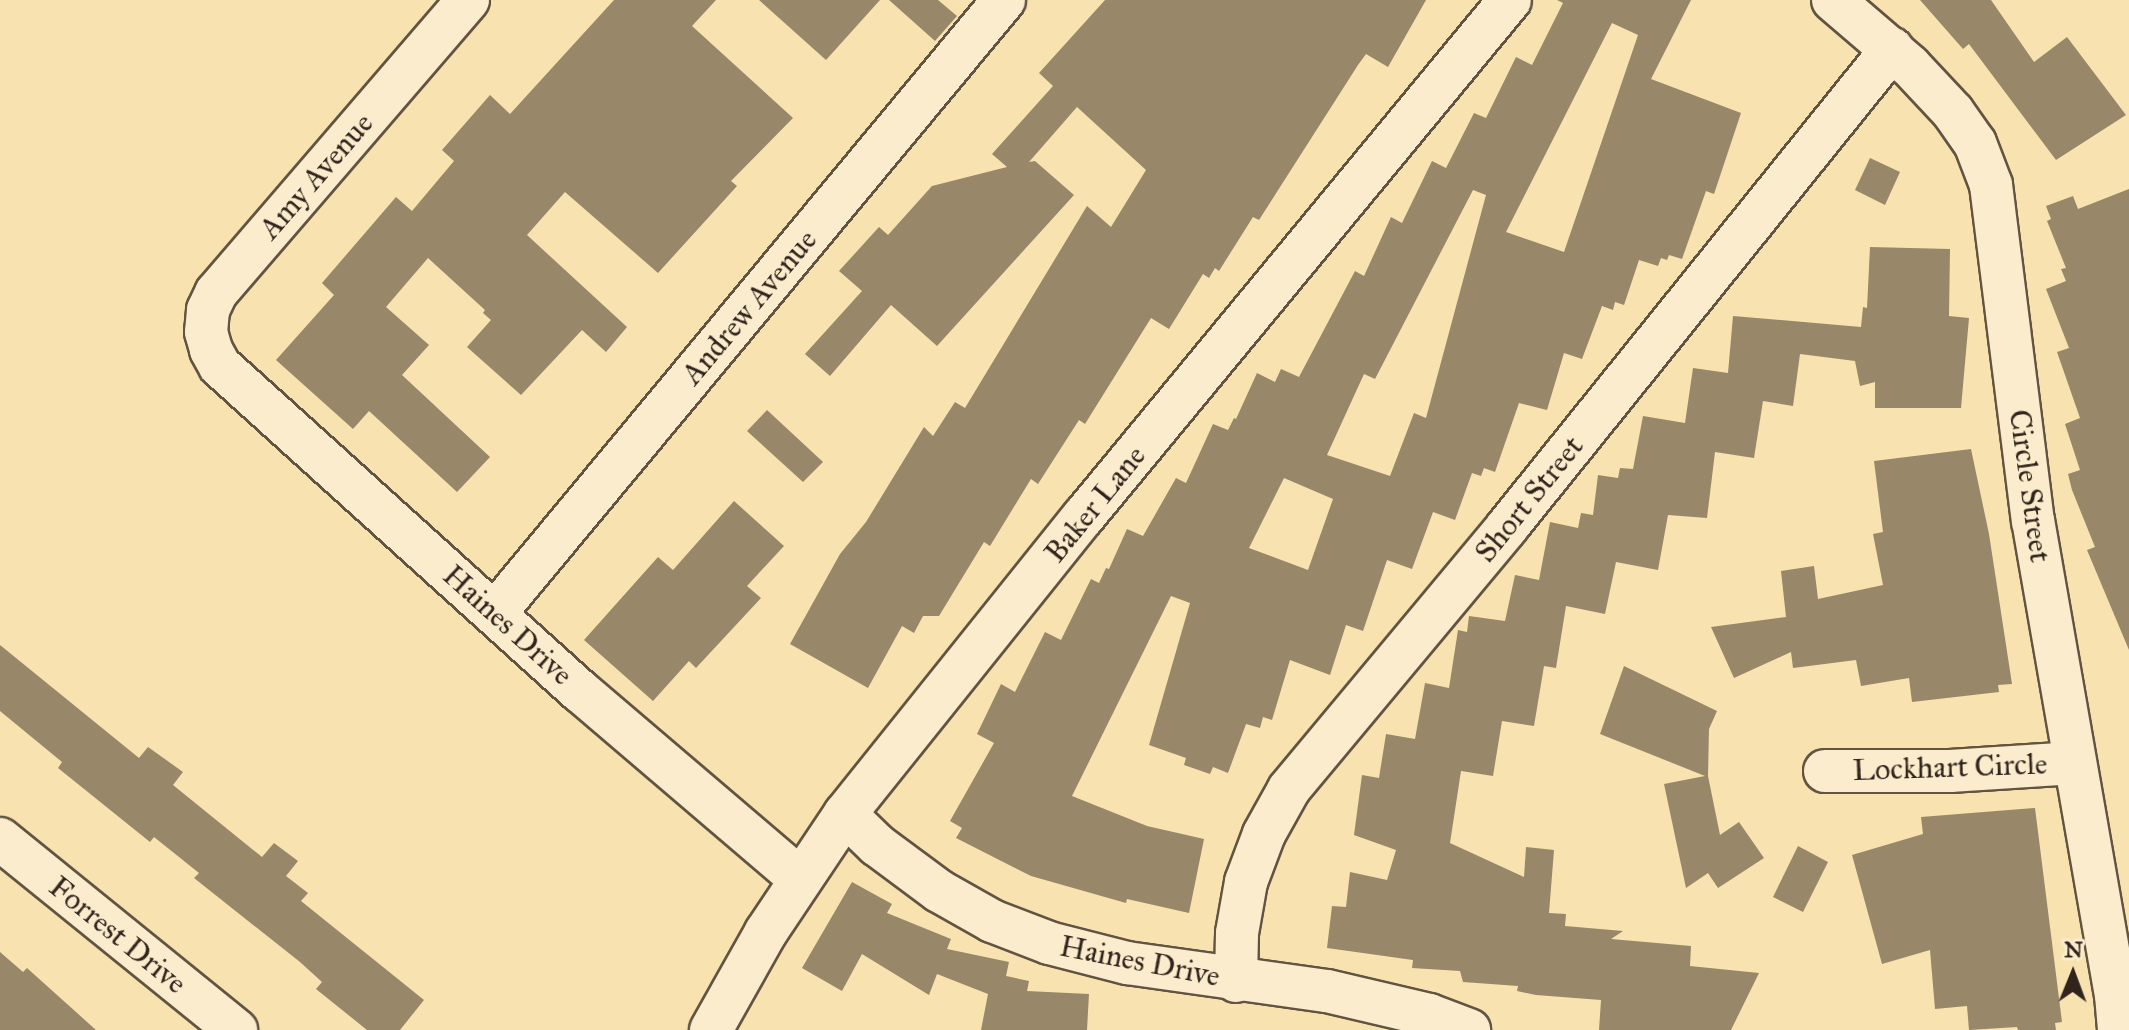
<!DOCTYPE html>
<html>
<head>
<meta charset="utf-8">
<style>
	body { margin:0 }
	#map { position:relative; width:2129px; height:1030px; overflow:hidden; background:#f8e2b0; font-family:"IM FELL Great Primer",serif }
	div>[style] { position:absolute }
	.building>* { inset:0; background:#988769 }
	.roads { filter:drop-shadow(2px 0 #625442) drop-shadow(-2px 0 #625442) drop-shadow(0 2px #625442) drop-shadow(0 -2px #625442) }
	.minor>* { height:42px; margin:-21px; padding:0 21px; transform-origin:21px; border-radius:21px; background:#faeccc }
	span { translate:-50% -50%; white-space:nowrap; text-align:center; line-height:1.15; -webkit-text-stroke:6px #faeccc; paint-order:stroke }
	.street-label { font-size:30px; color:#30241d }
	.north { position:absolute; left:2033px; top:934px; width:80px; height:80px; -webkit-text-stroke:6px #faeccc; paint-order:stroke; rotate:1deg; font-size:22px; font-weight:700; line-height:32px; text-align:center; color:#30241d }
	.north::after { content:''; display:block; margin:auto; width:28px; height:36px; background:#30241d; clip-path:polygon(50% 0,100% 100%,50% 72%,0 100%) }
</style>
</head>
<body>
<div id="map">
	<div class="building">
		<div style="clip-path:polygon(614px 0,716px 0,692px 26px,793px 118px,731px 181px,737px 186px,658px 273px,565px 192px,527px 235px,627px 327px,606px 352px,582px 330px,521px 395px,467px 347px,491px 320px,483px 313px,485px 310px,428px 258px,386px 307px,429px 345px,402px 375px,490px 457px,457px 492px,369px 411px,353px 429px,276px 360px,334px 295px,322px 283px,396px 197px,412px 211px,454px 161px,442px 150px,490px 95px,510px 114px)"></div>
		<div style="clip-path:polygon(759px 0,880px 0,826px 60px)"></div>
		<div style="clip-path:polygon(889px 0,938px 0,957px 16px,935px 41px)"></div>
		<div style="clip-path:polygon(1105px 0,1426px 0,1388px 67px,1366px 54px,1358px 65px,1259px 220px,1253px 217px,1219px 271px,1215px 268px,1209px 278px,1203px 274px,1169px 329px,1151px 318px,1085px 424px,1079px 420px,1038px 484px,1031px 479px,990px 546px,984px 542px,939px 616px,923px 616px,914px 633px,902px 626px,868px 688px,790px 644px,840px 554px,866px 522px,924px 427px,933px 436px,955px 402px,965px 408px,1087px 206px,1111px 227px,1146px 170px,1077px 107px,1029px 162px,1035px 161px,1074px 195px,937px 346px,891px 305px,830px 376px,805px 354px,862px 291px,839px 271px,879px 227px,888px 235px,932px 186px,1007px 167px,992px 154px,1053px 86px,1039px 73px)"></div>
		<div style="clip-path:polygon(evenodd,1557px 0,1691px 0,1651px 79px,1741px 113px,1714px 194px,1706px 191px,1682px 259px,1669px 255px,1667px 260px,1661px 258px,1658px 266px,1639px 260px,1624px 305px,1615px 302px,1613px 310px,1602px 306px,1582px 359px,1564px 353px,1547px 410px,1519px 403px,1495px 472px,1484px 468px,1481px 476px,1472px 473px,1455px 520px,1433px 512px,1412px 569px,1387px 560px,1363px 631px,1346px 625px,1330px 675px,1290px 660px,1272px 720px,1263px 717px,1260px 728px,1246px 724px,1228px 773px,1213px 767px,1210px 774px,1184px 765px,1186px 758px,1149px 745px,1190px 603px,1171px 596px,1072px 796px,1147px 826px,1204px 839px,1189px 913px,1127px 899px,1126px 903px,1031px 876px,956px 838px,962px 828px,950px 821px,994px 743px,977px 734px,1001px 684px,1015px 692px,1045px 632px,1061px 640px,1091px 579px,1099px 583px,1106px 568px,1109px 569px,1127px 529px,1143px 536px,1176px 478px,1186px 483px,1213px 424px,1228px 430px,1234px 418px,1236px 419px,1257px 373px,1275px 382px,1281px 369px,1299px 377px,1355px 271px,1364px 276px,1391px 217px,1402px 223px,1432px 161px,1446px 168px,1474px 113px,1486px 118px,1516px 57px,1532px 65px,1563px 3px,1557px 0,1612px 23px,1638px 35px,1564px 252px,1506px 232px,1612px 23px,1557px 0,1473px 190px,1486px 195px,1426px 418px,1414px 413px,1390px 476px,1327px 455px,1364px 374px,1375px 379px,1473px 190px,1557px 0,1284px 478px,1333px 499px,1308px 570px,1249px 548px,1284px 478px)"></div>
		<div style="clip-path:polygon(1920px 0,1991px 0,2034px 62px,2067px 37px,2126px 115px,2056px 160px,1969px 44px,1963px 49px)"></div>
		<div style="clip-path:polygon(1870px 158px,1900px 172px,1885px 205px,1855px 190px)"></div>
		<div style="clip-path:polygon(2129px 189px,2129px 650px,2087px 550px,2095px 547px,2072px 490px,2068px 474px,2080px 470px,2065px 424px,2080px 418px,2057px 352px,2069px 348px,2046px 289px,2066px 281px,2061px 269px,2066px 268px,2047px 221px,2051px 219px,2046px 206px,2073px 196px,2078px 209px)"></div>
		<div style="clip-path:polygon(1870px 247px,1950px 249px,1949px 316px,1969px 318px,1961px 408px,1875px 408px,1875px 382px,1860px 386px,1855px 361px,1800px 354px,1793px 406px,1763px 401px,1754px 458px,1715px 452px,1707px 518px,1668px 515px,1658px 570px,1616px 562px,1605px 614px,1566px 606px,1556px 668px,1544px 666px,1534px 726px,1502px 721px,1493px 776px,1461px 771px,1450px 843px,1524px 877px,1526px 847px,1554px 850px,1549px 913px,1566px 914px,1565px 926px,1623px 931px,1611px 939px,1691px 946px,1690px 966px,1759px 973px,1731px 1030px,1599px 1030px,1601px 1000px,1536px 995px,1517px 991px,1518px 986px,1463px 982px,1460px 971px,1412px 968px,1413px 960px,1327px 948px,1332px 906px,1346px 907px,1350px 872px,1387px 880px,1396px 850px,1354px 835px,1362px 775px,1379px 778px,1386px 734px,1415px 739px,1425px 683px,1449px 688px,1458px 630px,1467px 632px,1469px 616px,1505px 621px,1515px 575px,1539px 580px,1550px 522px,1578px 528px,1581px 513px,1593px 515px,1598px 475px,1618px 478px,1620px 468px,1633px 469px,1643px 416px,1685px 423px,1693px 368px,1728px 373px,1733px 316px,1861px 327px,1863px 307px,1867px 308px)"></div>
		<div style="clip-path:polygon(767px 410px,823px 462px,803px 482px,747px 431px)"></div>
		<div style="clip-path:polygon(1971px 449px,1989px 534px,2012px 684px,1998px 685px,1999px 692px,1912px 702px,1909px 678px,1861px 686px,1856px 660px,1793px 668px,1791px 652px,1734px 678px,1711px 627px,1786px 617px,1781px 571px,1814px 566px,1818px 599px,1883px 585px,1873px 534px,1883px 532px,1874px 461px)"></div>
		<div style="clip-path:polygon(734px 501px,784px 546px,747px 586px,761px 598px,696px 668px,689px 661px,653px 701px,584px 640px,658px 557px,673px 570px)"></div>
		<div style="clip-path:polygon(0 645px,139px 758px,148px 747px,183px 772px,173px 785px,262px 857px,274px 843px,298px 861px,286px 876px,308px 893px,301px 901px,424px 1000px,400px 1030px,367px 1030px,316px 989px,322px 982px,300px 962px,194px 878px,199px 873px,154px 837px,150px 842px,58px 768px,62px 762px,0 711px)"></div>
		<div style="clip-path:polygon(1624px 666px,1717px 711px,1709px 729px,1708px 776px,1720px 835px,1739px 822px,1764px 858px,1718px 888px,1708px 873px,1686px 888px,1664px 784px,1705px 776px,1600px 734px)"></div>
		<div style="clip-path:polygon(2035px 808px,2062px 1022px,2055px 1023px,2056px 1030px,2018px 1030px,2017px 1027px,1969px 1030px,1967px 1006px,1935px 1009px,1930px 950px,1882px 964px,1852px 855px,1923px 834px,1921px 817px)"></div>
		<div style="clip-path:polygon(1798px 846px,1828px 862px,1803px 912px,1773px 897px)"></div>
		<div style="clip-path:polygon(852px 882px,892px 904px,887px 913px,951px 939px,947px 949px,1009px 962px,1006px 976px,1029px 981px,1027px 991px,1089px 994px,1087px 1030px,981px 1030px,988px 994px,937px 974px,929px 995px,862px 954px,842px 991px,802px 968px)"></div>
		<div style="clip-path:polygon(0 952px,23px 972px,27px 968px,96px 1030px,0 1030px)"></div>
	</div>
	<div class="roads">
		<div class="minor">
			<div style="left:468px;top:0;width:386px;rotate:130.7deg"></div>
			<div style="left:216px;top:293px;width:19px;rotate:115deg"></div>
			<div style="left:208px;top:310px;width:22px;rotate:95deg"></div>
			<div style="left:206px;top:332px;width:19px;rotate:74deg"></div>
			<div style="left:211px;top:350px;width:18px;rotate:61deg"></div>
			<div style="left:220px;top:366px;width:485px;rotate:42.1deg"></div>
			<div style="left:580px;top:691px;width:289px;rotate:40.5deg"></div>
			<div style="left:1833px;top:0;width:101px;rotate:40.6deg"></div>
			<div style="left:1910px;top:66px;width:63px;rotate:46.9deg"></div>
			<div style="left:1953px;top:112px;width:38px;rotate:55deg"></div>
			<div style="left:1975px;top:143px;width:45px;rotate:69.1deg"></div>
			<div style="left:1991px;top:185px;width:338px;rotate:82.9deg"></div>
			<div style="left:2033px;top:520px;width:482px;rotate:80.1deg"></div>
			<div style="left:2116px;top:995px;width:35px;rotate:85deg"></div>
			<div style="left:495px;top:613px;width:797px;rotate:-50.3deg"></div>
			<div style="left:1825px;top:771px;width:125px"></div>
			<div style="left:1950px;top:771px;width:125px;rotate:-3.7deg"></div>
			<div style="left:845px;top:814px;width:45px;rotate:44.1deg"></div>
			<div style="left:877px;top:845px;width:77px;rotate:36.6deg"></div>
			<div style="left:939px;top:891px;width:61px;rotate:29.5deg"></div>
			<div style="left:992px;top:921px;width:61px;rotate:21.1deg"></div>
			<div style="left:1049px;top:943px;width:81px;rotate:14.4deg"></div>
			<div style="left:1127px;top:963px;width:202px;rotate:8deg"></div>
			<div style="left:1327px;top:991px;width:105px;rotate:13.2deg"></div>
			<div style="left:1429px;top:1015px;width:43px;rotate:20.6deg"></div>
			<div style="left:0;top:839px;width:304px;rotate:39deg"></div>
			<div style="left:1236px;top:981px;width:48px;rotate:-88.8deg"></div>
			<div style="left:1237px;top:933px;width:52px;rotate:-80deg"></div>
			<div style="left:1246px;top:882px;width:51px;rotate:-69.4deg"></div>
			<div style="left:1264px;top:834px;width:51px;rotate:-60.9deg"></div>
			<div style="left:1289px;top:789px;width:341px;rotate:-50.2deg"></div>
			<div style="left:1507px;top:527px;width:614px;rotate:-51.15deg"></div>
			<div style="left:711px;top:1030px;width:112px;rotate:-60.7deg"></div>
			<div style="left:766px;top:932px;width:142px;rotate:-56.2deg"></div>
			<div style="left:845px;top:814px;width:382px;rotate:-51.3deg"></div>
			<div style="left:1084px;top:516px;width:669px;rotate:-50.46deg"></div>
		</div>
	</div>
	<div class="street-label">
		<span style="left:316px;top:176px;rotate:-49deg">Amy Avenue</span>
		<span style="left:749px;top:307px;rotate:-50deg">Andrew Avenue</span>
		<span style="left:2030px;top:486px;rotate:82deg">Circle Street</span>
		<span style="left:1529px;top:499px;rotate:-51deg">Short Street</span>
		<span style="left:1095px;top:504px;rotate:-51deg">Baker Lane</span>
		<span style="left:508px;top:625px;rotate:42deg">Haines Drive</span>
		<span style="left:1950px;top:767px;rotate:-2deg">Lockhart Circle</span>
		<span style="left:118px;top:935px;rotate:39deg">Forrest Drive</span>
		<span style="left:1140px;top:961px;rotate:11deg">Haines Drive</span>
	</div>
	<div class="north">N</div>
</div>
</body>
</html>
